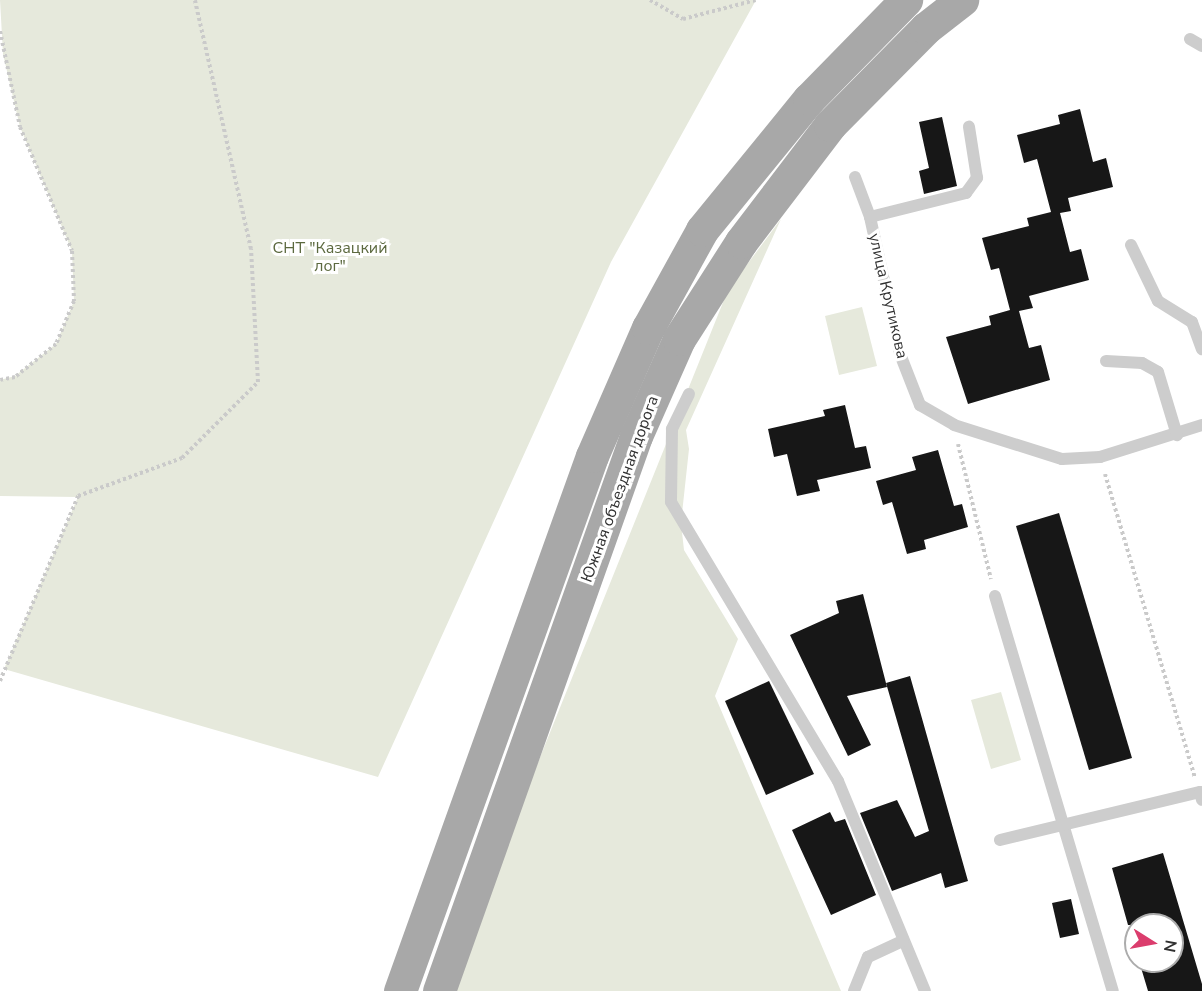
<!DOCTYPE html>
<html>
<head>
<meta charset="utf-8">
<style>
	body { margin:0 }
	#map { position:relative; width:1202px; height:991px; overflow:hidden; background:#fff; font-family:"Nunito Sans",sans-serif }
	div>[style] { position:absolute }
	.green>* { inset:0; background:#e6e9dc }
	.building>* { inset:0; background:#171717 }
	.path>* { height:4px; margin-top:-2px; transform-origin:0; background:repeating-linear-gradient(90deg,#cacaca 0 3px,transparent 0 6px) }
	.service>* { height:12px; margin:-6px; padding:0 6px; transform-origin:6px; border-radius:6px; background:#cdcdcd }
	.primary>* { height:33px; margin:-16.5px; padding:0 16.5px; transform-origin:16.5px; border-radius:16.5px; background:#a8a8a8 }
	span { translate:-50% -50%; white-space:nowrap; text-align:center; line-height:1.15; -webkit-text-stroke:6px #fff; paint-order:stroke }
	.park-label { font-size:16px; color:#5c693f }
	.street-label { font-size:16px; color:#303030 }
	.north { position:absolute; left:1124px; top:913px; width:60px; height:60px; box-sizing:border-box; background:#fff; border:2px solid #acacac; border-radius:50%; rotate:101deg; font-size:16px; font-weight:700; line-height:24px; text-align:center; color:#303030 }
	.north::after { content:''; display:block; margin:auto; width:21px; height:27px; background:#db3d6d; clip-path:polygon(50% 0,100% 100%,50% 72%,0 100%) }
</style>
</head>
<body>
<div id="map">
	<div class="green">
		<div style="clip-path:polygon(0 0,756px 0,611px 262px,378px 777px,4px 669px,78px 497px,0 496px,0 380px,15px 376px,56px 344px,74px 301px,72px 251px,20px 127px,3px 54px)"></div>
		<div style="clip-path:polygon(781px 219px,686px 430px,689px 449px,681px 523px,684px 550px,738px 639px,715px 696px,841px 991px,446px 991px,728px 290px)"></div>
		<div style="clip-path:polygon(862px 307px,877px 366px,839px 375px,825px 316px)"></div>
		<div style="clip-path:polygon(1001px 692px,1021px 760px,991px 769px,971px 700px)"></div>
	</div>
	<div class="building">
		<div style="clip-path:polygon(1080px 109px,1093px 162px,1106px 158px,1113px 187px,1068px 198px,1071px 211px,1060px 213px,1070px 252px,1081px 249px,1089px 280px,1029px 296px,1033px 308px,1019px 311px,1029px 348px,1041px 345px,1050px 380px,968px 404px,946px 337px,991px 325px,989px 316px,1010px 310px,999px 268px,991px 270px,982px 238px,1029px 226px,1027px 218px,1051px 212px,1037px 159px,1024px 163px,1017px 135px,1060px 124px,1058px 115px)"></div>
		<div style="clip-path:polygon(942px 117px,957px 186px,924px 194px,919px 171px,929px 168px,919px 122px)"></div>
		<div style="clip-path:polygon(845px 405px,855px 448px,866px 446px,871px 468px,817px 480px,820px 491px,797px 496px,787px 454px,774px 457px,768px 429px,825px 416px,823px 410px)"></div>
		<div style="clip-path:polygon(938px 450px,954px 506px,962px 504px,968px 527px,924px 540px,926px 549px,907px 554px,892px 502px,883px 505px,876px 481px,916px 470px,912px 457px)"></div>
		<div style="clip-path:polygon(1059px 513px,1132px 758px,1089px 770px,1016px 526px)"></div>
		<div style="clip-path:polygon(863px 594px,887px 687px,847px 696px,871px 745px,848px 756px,790px 635px,839px 613px,836px 601px)"></div>
		<div style="clip-path:polygon(910px 676px,968px 881px,945px 888px,941px 873px,892px 891px,860px 813px,897px 800px,915px 837px,929px 831px,886px 683px)"></div>
		<div style="clip-path:polygon(769px 681px,814px 774px,766px 795px,725px 701px)"></div>
		<div style="clip-path:polygon(830px 812px,835px 822px,845px 819px,876px 895px,831px 915px,792px 830px)"></div>
		<div style="clip-path:polygon(1163px 853px,1202px 984px,1202px 991px,1148px 991px,1139px 961px,1172px 961px,1172px 925px,1128px 925px,1112px 868px)"></div>
		<div style="clip-path:polygon(1071px 899px,1079px 934px,1060px 938px,1052px 903px)"></div>
	</div>
	<div class="path">
		<div style="left:650px;top:0;width:38px;rotate:30deg"></div>
		<div style="left:683px;top:19px;width:75px;rotate:-14.6deg"></div>
		<div style="left:0;top:31px;width:98px;rotate:78.2deg"></div>
		<div style="left:20px;top:127px;width:134px;rotate:67.2deg"></div>
		<div style="left:72px;top:251px;width:50px;rotate:87.7deg"></div>
		<div style="left:74px;top:301px;width:47px;rotate:112.7deg"></div>
		<div style="left:56px;top:344px;width:53px;rotate:141.2deg"></div>
		<div style="left:15px;top:377px;width:15px;rotate:169deg"></div>
		<div style="left:958px;top:444px;width:139px;rotate:76.3deg"></div>
		<div style="left:1105px;top:474px;width:316px;rotate:73.5deg"></div>
		<div style="left:0;top:681px;width:201px;rotate:-67.1deg"></div>
		<div style="left:78px;top:496px;width:111px;rotate:-20.1deg"></div>
		<div style="left:182px;top:458px;width:107px;rotate:-45deg"></div>
		<div style="left:258px;top:382px;width:133px;rotate:-93deg"></div>
		<div style="left:251px;top:249px;width:255px;rotate:-102.7deg"></div>
	</div>
	<div class="service">
		<div style="left:1190px;top:39px;width:14px;rotate:30deg"></div>
		<div style="left:855px;top:177px;width:43px;rotate:69.4deg"></div>
		<div style="left:870px;top:217px;width:140px;rotate:77.6deg"></div>
		<div style="left:900px;top:354px;width:55px;rotate:68.6deg"></div>
		<div style="left:920px;top:405px;width:39px;rotate:30deg"></div>
		<div style="left:954px;top:425px;width:113px;rotate:17.5deg"></div>
		<div style="left:1062px;top:459px;width:38px;rotate:-3deg"></div>
		<div style="left:1100px;top:457px;width:107px;rotate:-17.4deg"></div>
		<div style="left:870px;top:217px;width:99px;rotate:-14deg"></div>
		<div style="left:966px;top:193px;width:19px;rotate:-54deg"></div>
		<div style="left:977px;top:178px;width:52px;rotate:-98.9deg"></div>
		<div style="left:1131px;top:245px;width:62px;rotate:64.3deg"></div>
		<div style="left:1158px;top:301px;width:40px;rotate:32deg"></div>
		<div style="left:1192px;top:322px;width:29px;rotate:70deg"></div>
		<div style="left:1106px;top:361px;width:36px;rotate:3deg"></div>
		<div style="left:1142px;top:363px;width:18px;rotate:29deg"></div>
		<div style="left:1158px;top:372px;width:66px;rotate:73.2deg"></div>
		<div style="left:689px;top:394px;width:39px;rotate:116deg"></div>
		<div style="left:672px;top:429px;width:73px;rotate:90.8deg"></div>
		<div style="left:671px;top:502px;width:325px;rotate:59.1deg"></div>
		<div style="left:838px;top:781px;width:227px;rotate:67.5deg"></div>
		<div style="left:995px;top:596px;width:412px;rotate:73.4deg"></div>
		<div style="left:1000px;top:840px;width:206px;rotate:-13.5deg"></div>
		<div style="left:1200px;top:792px;width:8px;rotate:76deg"></div>
		<div style="left:854px;top:991px;width:37px;rotate:-68deg"></div>
		<div style="left:868px;top:957px;width:38px;rotate:-25deg"></div>
	</div>
	<div class="primary">
		<div style="left:400px;top:991px;width:568px;rotate:-70.26deg"></div>
		<div style="left:592px;top:456px;width:140px;rotate:-66.4deg"></div>
		<div style="left:648px;top:328px;width:112px;rotate:-61.1deg"></div>
		<div style="left:702px;top:230px;width:169px;rotate:-50.8deg"></div>
		<div style="left:809px;top:99px;width:139px;rotate:-45.6deg"></div>
		<div style="left:439px;top:991px;width:589px;rotate:-70.46deg"></div>
		<div style="left:636px;top:436px;width:106px;rotate:-66.1deg"></div>
		<div style="left:679px;top:339px;width:115px;rotate:-57.4deg"></div>
		<div style="left:741px;top:242px;width:147px;rotate:-52.7deg"></div>
		<div style="left:830px;top:125px;width:136px;rotate:-45.3deg"></div>
		<div style="left:926px;top:28px;width:46px;rotate:-37.9deg"></div>
	</div>
	<div class="park-label">
		<span style="left:330px;top:257px">СНТ "Казацкий<br>лог"</span>
	</div>
	<div class="street-label">
		<span style="left:888px;top:296px;rotate:77deg">улица Крутикова</span>
		<span style="left:620px;top:489px;rotate:-70deg">Южная объездная дорога</span>
	</div>
	<div class="north">N</div>
</div>
</body>
</html>
